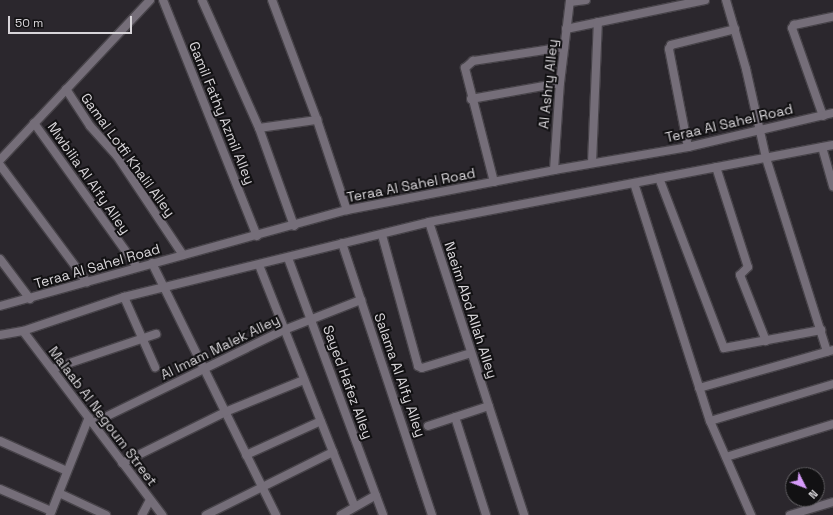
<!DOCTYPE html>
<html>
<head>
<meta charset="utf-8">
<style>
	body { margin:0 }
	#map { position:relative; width:833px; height:515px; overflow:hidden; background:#2b272d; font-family:"Space Grotesk",sans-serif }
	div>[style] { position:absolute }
	.roads { filter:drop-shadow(1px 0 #474349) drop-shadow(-1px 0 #474349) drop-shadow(0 1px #474349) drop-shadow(0 -1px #474349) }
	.minor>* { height:8px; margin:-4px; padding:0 4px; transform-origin:4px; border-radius:4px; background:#756e79 }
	span { translate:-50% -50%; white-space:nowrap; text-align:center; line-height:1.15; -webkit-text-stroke:4px #121113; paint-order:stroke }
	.street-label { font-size:14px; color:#d8d5d9 }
	.north { position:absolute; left:785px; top:467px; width:40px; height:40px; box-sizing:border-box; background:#121113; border:1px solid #615f62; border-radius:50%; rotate:132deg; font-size:11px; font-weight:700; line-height:16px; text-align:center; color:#d8d5d9 }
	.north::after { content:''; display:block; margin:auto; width:14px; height:18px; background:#d69bfa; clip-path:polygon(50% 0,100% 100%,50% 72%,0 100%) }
	.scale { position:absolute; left:8px; top:16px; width:124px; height:18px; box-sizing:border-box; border:2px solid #d8d5d9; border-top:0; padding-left:5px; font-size:12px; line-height:14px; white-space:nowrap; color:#d8d5d9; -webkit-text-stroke:3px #121113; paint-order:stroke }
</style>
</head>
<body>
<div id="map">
	<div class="roads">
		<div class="minor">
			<div style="left:163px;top:0;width:254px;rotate:68.3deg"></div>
			<div style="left:202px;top:0;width:140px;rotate:66deg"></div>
			<div style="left:259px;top:128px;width:104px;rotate:70.3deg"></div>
			<div style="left:272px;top:0;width:128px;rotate:69.4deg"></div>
			<div style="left:317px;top:120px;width:95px;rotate:71.6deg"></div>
			<div style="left:726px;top:0;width:72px;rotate:73.8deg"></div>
			<div style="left:746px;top:69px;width:91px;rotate:77.3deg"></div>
			<div style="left:766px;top:158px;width:203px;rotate:72.5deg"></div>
			<div style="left:570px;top:2px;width:16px;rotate:-7deg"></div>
			<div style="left:566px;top:29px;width:142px;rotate:-11.8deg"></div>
			<div style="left:66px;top:89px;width:44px;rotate:57deg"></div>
			<div style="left:90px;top:126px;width:40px;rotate:48deg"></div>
			<div style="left:117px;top:156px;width:119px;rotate:56.3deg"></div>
			<div style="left:471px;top:99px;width:90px;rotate:-10.2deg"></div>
			<div style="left:823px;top:116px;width:93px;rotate:-109.4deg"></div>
			<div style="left:792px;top:28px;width:4px;rotate:-56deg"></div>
			<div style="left:794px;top:25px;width:40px;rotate:-12deg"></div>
			<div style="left:34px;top:123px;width:177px;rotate:54.4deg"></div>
			<div style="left:259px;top:128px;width:59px;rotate:-7.9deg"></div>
			<div style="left:688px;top:147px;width:100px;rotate:-101deg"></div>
			<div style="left:669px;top:49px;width:4px;rotate:-63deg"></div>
			<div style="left:671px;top:45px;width:66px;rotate:-14deg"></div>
			<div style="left:822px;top:147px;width:41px;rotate:74.2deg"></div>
			<div style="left:0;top:160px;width:219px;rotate:-46.8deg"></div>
			<div style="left:592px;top:163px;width:141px;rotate:-87.6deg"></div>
			<div style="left:0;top:165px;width:146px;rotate:53.4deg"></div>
			<div style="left:716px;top:167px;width:105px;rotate:72.3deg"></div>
			<div style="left:748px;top:267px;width:11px;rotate:135deg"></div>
			<div style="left:740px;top:275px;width:71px;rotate:68.5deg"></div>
			<div style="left:554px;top:170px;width:87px;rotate:-86.1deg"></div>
			<div style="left:560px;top:83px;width:84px;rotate:-83.1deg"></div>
			<div style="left:659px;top:178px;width:182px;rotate:69.1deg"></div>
			<div style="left:724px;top:348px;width:99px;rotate:-10.5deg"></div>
			<div style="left:494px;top:182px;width:118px;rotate:-104.3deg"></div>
			<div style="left:465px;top:68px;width:11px;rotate:-41deg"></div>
			<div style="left:473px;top:61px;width:92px;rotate:-8.7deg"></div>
			<div style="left:634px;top:183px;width:250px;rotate:72.3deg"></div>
			<div style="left:710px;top:421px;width:103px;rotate:66.4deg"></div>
			<div style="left:429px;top:222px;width:308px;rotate:72deg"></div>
			<div style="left:382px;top:235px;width:136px;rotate:74.6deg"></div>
			<div style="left:418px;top:366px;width:4px;rotate:27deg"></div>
			<div style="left:422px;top:368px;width:51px;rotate:-17deg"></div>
			<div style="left:342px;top:243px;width:287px;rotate:71.7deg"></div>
			<div style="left:288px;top:258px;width:274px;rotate:69.7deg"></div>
			<div style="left:0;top:259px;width:50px;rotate:53.1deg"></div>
			<div style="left:152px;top:263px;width:281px;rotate:63.8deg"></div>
			<div style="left:259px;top:265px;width:260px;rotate:68.4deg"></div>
			<div style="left:124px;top:297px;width:77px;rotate:66.1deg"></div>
			<div style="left:0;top:306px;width:360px;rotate:-15.5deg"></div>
			<div style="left:347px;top:210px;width:211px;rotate:-10.9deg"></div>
			<div style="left:554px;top:170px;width:136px;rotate:-9.7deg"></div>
			<div style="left:688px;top:147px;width:149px;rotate:-13.2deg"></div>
			<div style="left:23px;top:331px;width:231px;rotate:52.9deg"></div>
			<div style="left:0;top:335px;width:23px;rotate:-10deg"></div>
			<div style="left:23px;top:331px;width:107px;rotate:-18.6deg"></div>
			<div style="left:124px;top:297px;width:314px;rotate:-13.8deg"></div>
			<div style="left:429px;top:222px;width:411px;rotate:-10.8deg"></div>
			<div style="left:52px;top:369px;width:110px;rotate:-18.6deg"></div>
			<div style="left:699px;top:388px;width:139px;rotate:-15.8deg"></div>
			<div style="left:455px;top:417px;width:103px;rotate:72.4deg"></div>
			<div style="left:710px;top:421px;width:128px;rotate:-16.7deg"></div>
			<div style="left:93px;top:423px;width:212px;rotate:-26deg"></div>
			<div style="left:284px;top:330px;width:83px;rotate:-21.3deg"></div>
			<div style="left:428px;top:426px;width:64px;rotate:-18.2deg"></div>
			<div style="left:0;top:441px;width:73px;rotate:24.1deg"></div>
			<div style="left:246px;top:455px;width:82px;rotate:-24.4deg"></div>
			<div style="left:726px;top:457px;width:112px;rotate:-17.1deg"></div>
			<div style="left:122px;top:463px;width:115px;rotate:-26.3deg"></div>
			<div style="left:225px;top:412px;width:85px;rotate:-22.1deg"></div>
			<div style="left:0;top:489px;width:56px;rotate:23.3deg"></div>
			<div style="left:59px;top:493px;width:52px;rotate:25.1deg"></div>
			<div style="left:50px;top:515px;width:105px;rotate:-68.3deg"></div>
			<div style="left:142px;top:515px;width:17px;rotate:-62deg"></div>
			<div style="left:206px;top:515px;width:142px;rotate:-26.4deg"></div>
			<div style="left:341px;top:515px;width:40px;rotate:-29.7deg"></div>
			<div style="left:790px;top:515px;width:45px;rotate:-16.8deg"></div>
		</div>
	</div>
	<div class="street-label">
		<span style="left:548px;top:84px;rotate:-84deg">Al Ashry Alley</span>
		<span style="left:222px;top:113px;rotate:68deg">Gamil Fathy Azmil Alley</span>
		<span style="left:729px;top:123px;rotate:-13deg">Teraa Al Sahel Road</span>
		<span style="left:128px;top:155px;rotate:54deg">Gamal Lotfi Khalil Alley</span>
		<span style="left:89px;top:178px;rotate:55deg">Mwbilia Al Alfy Alley</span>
		<span style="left:411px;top:185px;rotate:-11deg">Teraa Al Sahel Road</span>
		<span style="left:97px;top:266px;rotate:-16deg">Teraa Al Sahel Road</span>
		<span style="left:471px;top:310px;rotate:72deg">Naeim Abd Allah Alley</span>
		<span style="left:220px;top:347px;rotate:-26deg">Al Imam Malek Alley</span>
		<span style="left:400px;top:375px;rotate:71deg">Salama Al Alfy Alley</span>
		<span style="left:348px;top:382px;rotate:70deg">Sayed Hafez Alley</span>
		<span style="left:103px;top:416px;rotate:53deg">Malaab Al Negoum Street</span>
	</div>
	<div class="north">N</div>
	<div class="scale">50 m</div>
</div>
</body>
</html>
